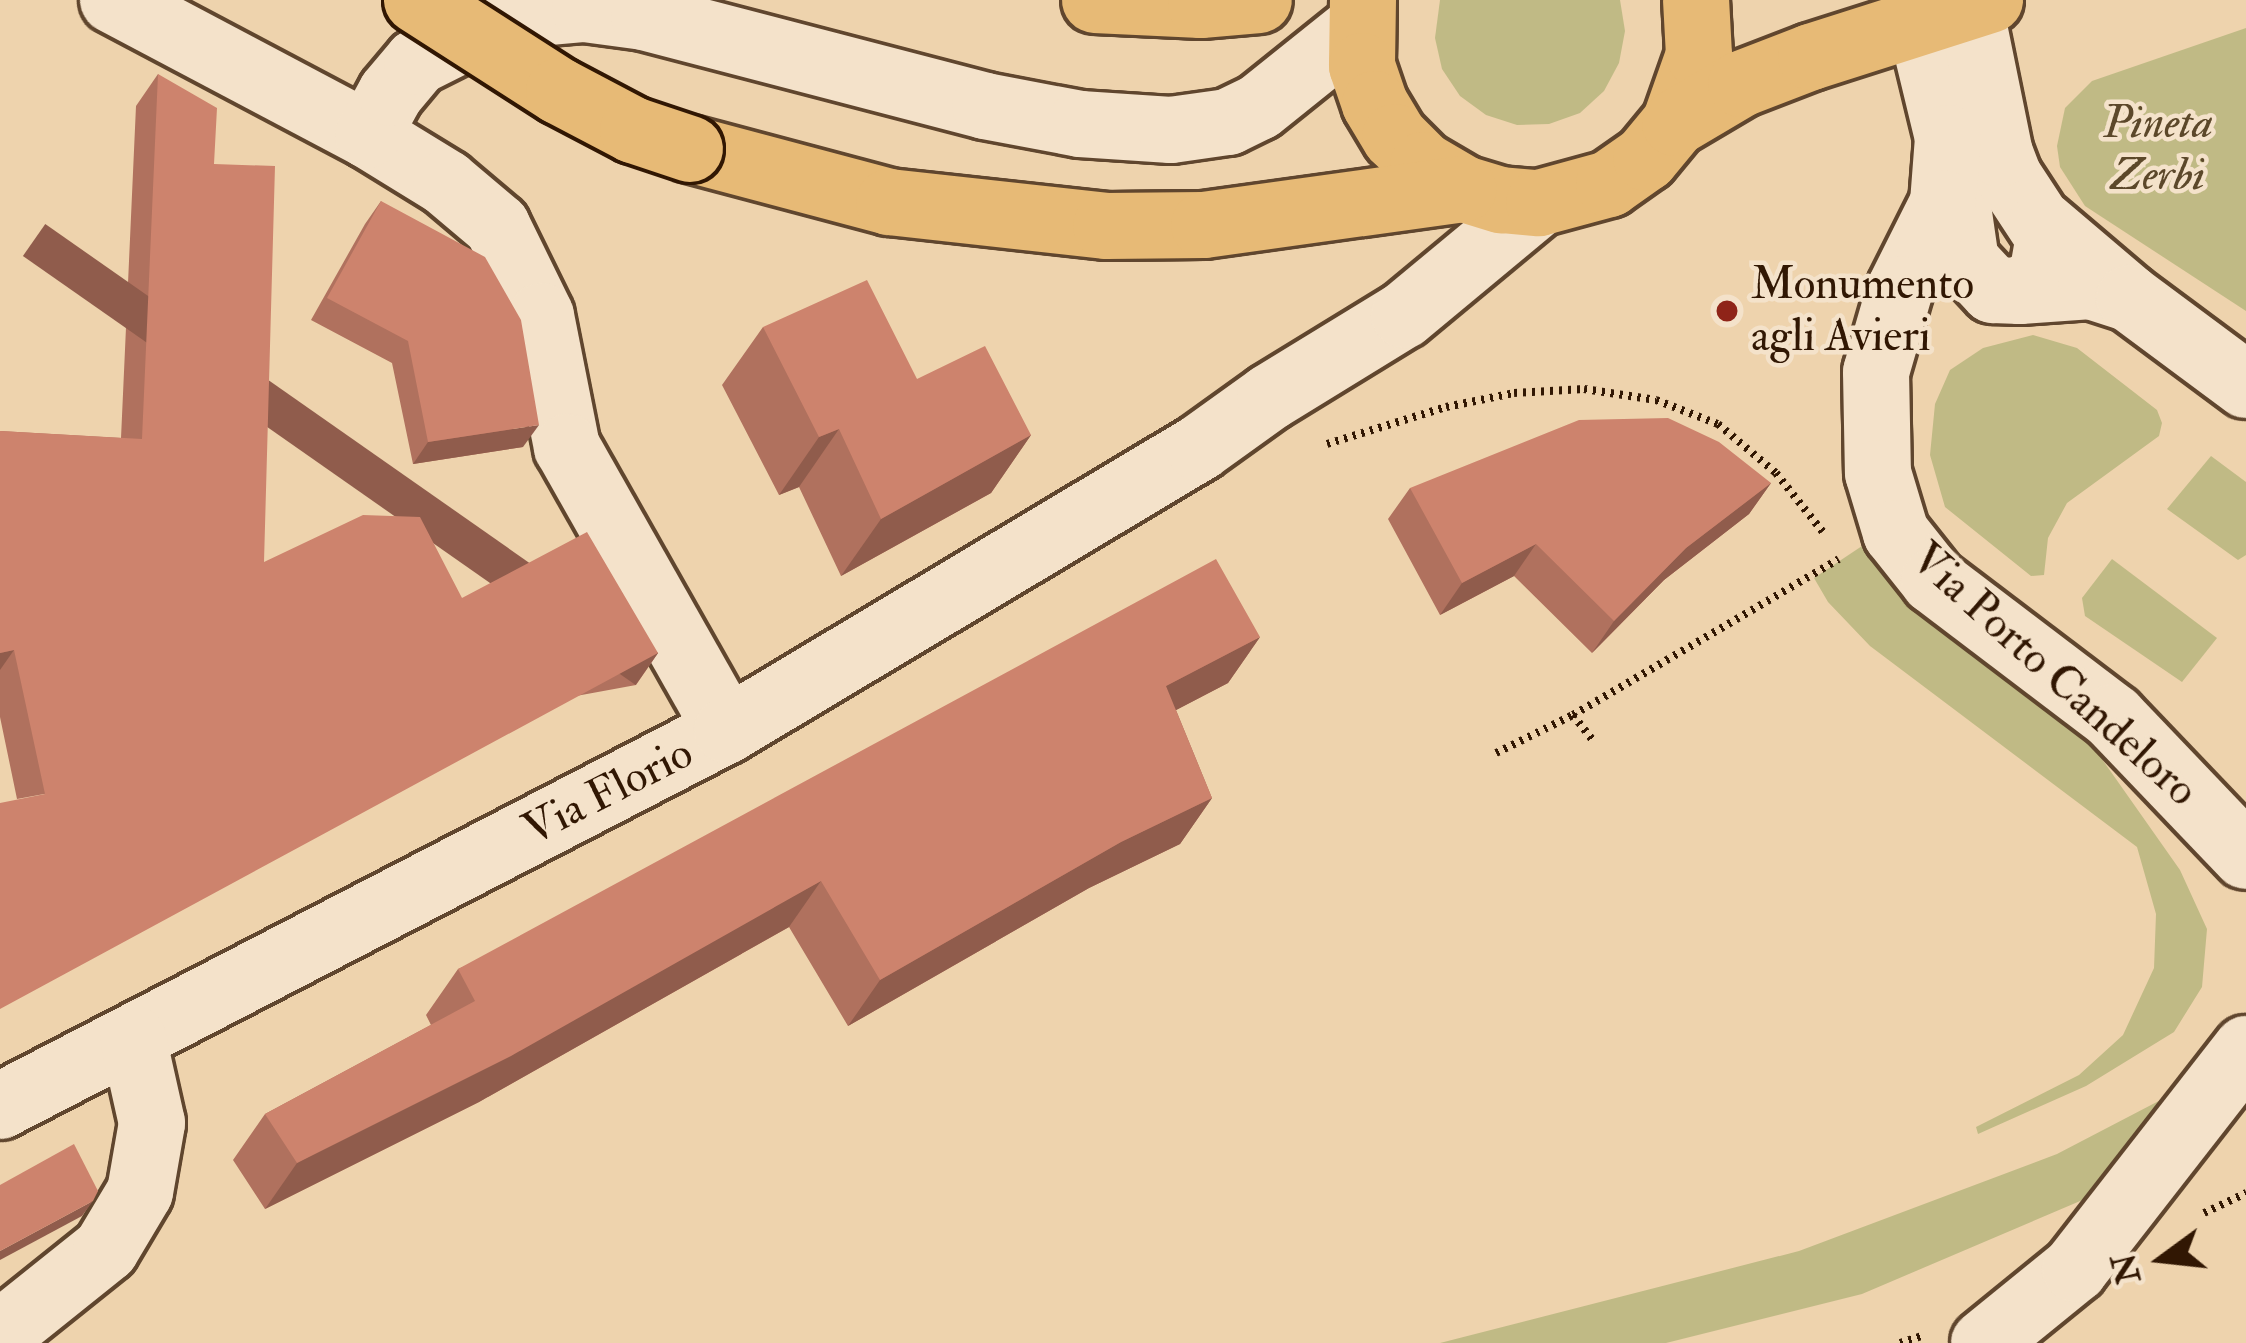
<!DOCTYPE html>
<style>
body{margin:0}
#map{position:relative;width:2246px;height:1343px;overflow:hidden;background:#eed3ad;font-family:"IM FELL Double Pica",serif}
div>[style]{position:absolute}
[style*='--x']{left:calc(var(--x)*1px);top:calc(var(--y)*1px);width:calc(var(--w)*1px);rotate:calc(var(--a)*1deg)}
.green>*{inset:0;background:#c0ba85}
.path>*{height:8px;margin-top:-4px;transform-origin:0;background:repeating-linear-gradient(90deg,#311703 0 3px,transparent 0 9px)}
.roads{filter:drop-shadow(3px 0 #60462e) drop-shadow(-3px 0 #60462e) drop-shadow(0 3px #60462e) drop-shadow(0 -3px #60462e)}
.minor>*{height:66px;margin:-33px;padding:0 33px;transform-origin:33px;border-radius:33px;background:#f4e2ca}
.major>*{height:66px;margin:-33px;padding:0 33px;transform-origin:33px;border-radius:33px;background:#e7ba76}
.bridges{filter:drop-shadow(3px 0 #311703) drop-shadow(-3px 0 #311703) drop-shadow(0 3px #311703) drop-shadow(0 -3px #311703)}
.major-bridge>*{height:66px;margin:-33px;padding:0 33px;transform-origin:33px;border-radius:33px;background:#e7ba76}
.wall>*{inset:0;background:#b0715e}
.shaded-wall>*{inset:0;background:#905c4c;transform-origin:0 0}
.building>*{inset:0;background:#cd836d}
.dots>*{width:33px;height:33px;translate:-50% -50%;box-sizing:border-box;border:6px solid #f4e2ca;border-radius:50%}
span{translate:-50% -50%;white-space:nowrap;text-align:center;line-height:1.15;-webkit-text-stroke:9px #f4e2ca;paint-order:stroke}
.park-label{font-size:45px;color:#5c482a;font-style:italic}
.poi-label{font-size:45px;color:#311703}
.left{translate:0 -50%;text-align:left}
.street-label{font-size:45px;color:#311703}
.north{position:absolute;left:2102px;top:1199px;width:120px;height:120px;-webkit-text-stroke:9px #f4e2ca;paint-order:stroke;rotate:255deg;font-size:33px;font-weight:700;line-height:48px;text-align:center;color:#311703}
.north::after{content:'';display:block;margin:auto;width:42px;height:54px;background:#311703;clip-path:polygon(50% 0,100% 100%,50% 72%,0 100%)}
</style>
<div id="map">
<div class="green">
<i style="clip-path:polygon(1440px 0,1620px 0,1625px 31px,1619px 63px,1604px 91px,1580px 113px,1549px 124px,1517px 125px,1486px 115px,1460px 96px,1442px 69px,1435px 38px)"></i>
<i style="clip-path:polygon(2246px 28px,2246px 311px,2085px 206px,2060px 167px,2057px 146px,2065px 108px,2092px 81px)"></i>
<i style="clip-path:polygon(2033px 335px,2077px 348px,2157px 410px,2162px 423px,2159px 436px,2067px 503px,2048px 538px,2044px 575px,2031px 576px,1945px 507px,1930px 455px,1935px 404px,1950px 370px,1983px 348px)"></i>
<i style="clip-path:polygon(2211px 456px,2246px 482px,2246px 555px,2238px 560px,2167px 509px)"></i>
<i style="clip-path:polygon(1871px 540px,2085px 735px,2180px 870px,2207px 929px,2202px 987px,2174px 1032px,2086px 1086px,1978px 1134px,1976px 1127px,2079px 1075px,2123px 1035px,2154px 968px,2156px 914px,2137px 847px,1870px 646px,1828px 602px,1814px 578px)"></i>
<i style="clip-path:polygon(2112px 559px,2217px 638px,2182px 682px,2085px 616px,2082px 598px)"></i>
<i style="clip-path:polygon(2176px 1092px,2099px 1193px,1862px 1294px,1666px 1343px,1440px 1343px,1799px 1251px,2057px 1154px)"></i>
</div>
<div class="path">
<i style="--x:1327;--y:444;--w:125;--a:-17.3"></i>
<i style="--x:1446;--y:407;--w:69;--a:-11.6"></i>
<i style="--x:1514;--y:393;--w:70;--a:-3.3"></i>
<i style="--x:1584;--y:389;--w:73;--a:8.7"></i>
<i style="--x:1656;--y:400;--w:66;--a:21.2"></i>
<i style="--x:1718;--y:424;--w:76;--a:40.2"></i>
<i style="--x:1776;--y:473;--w:75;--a:51.5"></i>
<i style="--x:1573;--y:715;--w:34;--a:52"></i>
<i style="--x:1496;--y:753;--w:86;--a:-26.3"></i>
<i style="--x:1573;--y:715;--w:308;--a:-30.4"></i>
<i style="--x:2204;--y:1213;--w:47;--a:-25.5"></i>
<i style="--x:1900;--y:1343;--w:22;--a:-18"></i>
</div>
<div class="roads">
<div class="minor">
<i style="--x:113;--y:0;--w:289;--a:27.9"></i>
<i style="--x:368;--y:135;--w:92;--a:31.6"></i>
<i style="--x:446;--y:183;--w:67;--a:40.1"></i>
<i style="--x:497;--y:226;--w:100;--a:63.9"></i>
<i style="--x:541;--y:316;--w:134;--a:78.8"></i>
<i style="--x:567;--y:447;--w:325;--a:60.5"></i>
<i style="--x:1920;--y:22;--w:119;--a:76.4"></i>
<i style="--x:1948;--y:138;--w:124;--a:81.7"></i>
<i style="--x:1966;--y:261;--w:40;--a:47"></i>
<i style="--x:1993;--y:290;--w:27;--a:2"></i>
<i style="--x:2020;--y:291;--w:27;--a:-34"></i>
<i style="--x:2042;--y:276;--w:39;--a:-80"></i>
<i style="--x:2049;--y:238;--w:73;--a:-123.3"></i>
<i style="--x:2009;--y:177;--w:25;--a:-111"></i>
<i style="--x:2000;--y:154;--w:150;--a:-101.5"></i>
<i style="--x:368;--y:135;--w:48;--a:-61.3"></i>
<i style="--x:391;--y:93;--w:40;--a:-50"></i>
<i style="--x:417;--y:62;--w:78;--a:-26.6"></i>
<i style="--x:487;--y:27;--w:52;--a:-15.6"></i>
<i style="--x:537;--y:13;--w:48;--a:-4.8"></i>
<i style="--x:585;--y:9;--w:60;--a:7.7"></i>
<i style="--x:644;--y:17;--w:352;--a:14.6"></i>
<i style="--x:985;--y:106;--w:97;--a:10.7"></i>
<i style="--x:1080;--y:124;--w:91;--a:3.8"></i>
<i style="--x:1171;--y:130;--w:58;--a:-8"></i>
<i style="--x:1228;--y:122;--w:34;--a:-26"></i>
<i style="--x:1259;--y:107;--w:129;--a:-38.7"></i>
<i style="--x:1948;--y:138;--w:65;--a:94.4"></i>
<i style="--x:1943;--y:203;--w:96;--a:116.6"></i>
<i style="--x:1900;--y:289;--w:86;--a:106.1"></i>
<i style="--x:1876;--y:372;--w:101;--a:88.9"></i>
<i style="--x:1878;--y:473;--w:63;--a:73.3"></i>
<i style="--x:1896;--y:533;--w:61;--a:51.6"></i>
<i style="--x:1934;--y:581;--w:225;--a:37.2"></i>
<i style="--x:2113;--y:717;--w:192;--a:46.3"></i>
<i style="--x:2020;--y:291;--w:71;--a:-4"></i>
<i style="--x:2091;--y:286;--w:40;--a:18"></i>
<i style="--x:2129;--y:298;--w:114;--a:-139.6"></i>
<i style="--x:2129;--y:298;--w:146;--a:36.6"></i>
<i style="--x:0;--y:1106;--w:818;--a:-27.35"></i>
<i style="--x:727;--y:730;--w:550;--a:-30.86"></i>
<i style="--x:1199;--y:448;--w:87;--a:-35.7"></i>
<i style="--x:1270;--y:397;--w:157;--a:-31.5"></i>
<i style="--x:1404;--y:315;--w:175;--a:-39.7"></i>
<i style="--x:0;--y:1334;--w:136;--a:-38.7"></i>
<i style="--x:106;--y:1249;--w:66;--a:-59.2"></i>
<i style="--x:140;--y:1192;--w:70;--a:-80.1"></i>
<i style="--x:152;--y:1123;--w:87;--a:-102.6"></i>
<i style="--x:1984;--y:1343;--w:117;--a:-39.1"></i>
<i style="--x:2075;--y:1269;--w:279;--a:-52.1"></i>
</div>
<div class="major">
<i style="--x:1095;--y:0;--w:106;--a:2.7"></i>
<i style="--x:1201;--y:5;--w:58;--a:-4.9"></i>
<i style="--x:1363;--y:0;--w:66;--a:90.9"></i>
<i style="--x:1362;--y:66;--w:40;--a:71.1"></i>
<i style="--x:1375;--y:104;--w:39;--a:59"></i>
<i style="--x:1395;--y:137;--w:40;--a:45"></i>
<i style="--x:1423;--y:165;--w:48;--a:30.3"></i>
<i style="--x:1464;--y:189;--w:39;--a:17"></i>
<i style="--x:1501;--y:200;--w:38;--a:5"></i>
<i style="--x:1539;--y:203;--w:73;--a:-15.2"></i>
<i style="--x:1609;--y:184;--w:45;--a:-35.1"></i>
<i style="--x:1646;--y:158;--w:45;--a:-50.4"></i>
<i style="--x:1675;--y:123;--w:72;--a:-70.6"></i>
<i style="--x:1699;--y:55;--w:55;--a:-93.1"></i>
<i style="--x:1675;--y:123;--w:77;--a:-30.6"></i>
<i style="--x:1741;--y:84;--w:75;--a:-21.1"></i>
<i style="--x:1811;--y:57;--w:188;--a:-17.7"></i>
<i style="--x:690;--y:149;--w:206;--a:14.9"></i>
<i style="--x:889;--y:202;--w:218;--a:6.3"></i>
<i style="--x:1106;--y:226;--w:98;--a:-0.6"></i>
<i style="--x:1204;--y:225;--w:262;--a:-7.9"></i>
</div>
</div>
<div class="bridges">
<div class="major-bridge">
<i style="--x:417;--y:0;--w:169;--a:32.7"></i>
<i style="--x:559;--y:91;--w:84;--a:27.8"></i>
<i style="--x:633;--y:130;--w:60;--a:18.4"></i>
</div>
</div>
<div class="wall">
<i style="clip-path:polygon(158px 74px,214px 164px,264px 562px,462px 598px,658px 653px,636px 685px,17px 799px,0 717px,0 431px,121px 438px,136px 106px)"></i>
<i style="clip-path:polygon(381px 201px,523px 447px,413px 464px,392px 363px,311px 320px,365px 224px)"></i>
<i style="clip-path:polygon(763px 327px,917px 379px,1031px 435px,991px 493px,841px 576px,799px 487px,779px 495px,722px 385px)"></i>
<i style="clip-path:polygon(1771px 483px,1749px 514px,1664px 580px,1592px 653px,1514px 576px,1440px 615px,1388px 519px,1410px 488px)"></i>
<i style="clip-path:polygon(1260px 637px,1228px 683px,1176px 710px,1212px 798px,1180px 844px,1089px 888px,848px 1026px,789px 927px,479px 1102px,265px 1209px,233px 1160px,265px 1114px,431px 1025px,426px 1015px,458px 969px)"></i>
</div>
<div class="shaded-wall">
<i style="clip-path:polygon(539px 425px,523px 447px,413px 464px,428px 442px)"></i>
<i style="clip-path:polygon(839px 429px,799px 487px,779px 495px,819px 437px)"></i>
<i style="clip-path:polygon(1031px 435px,991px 493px,841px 576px,881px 519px)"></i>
<i style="clip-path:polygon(1771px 483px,1749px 514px,1664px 580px,1592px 653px,1614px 621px,1686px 548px)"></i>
<i style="clip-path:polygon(1536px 544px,1514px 576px,1440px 615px,1462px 583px)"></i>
<i style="clip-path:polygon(1260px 637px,1228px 683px,1134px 732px,1166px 686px)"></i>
<i style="clip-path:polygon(14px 650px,0 670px,0 653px)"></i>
<i style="left:658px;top:653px;width:39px;height:748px;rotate:125deg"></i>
<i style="clip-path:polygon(1212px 798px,1180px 844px,1089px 888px,848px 1026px,880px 980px,1121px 842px)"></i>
<i style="clip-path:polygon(821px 881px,789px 927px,479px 1102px,265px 1209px,297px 1163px)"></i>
<i style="clip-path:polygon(93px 1201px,82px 1216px,0 1260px,0 1251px)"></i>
</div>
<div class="building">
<i style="clip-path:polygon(158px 74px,217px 108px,214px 164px,275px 166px,264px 562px,363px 515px,420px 517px,462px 598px,587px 532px,658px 653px,0 1009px,0 803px,45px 794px,14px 650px,0 653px,0 431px,142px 439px)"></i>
<i style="clip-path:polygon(381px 201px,485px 257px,521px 320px,539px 425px,428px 442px,408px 341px,327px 298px)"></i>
<i style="clip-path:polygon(867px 280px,917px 379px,985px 346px,1031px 435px,881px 519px,839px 429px,819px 437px,763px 327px)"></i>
<i style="clip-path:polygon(1668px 418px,1719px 442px,1771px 483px,1686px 548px,1614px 621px,1536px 544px,1462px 583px,1410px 488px,1579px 420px)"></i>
<i style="clip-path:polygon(1216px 559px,1260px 637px,1166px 686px,1212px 798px,1121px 842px,880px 980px,821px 881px,511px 1056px,297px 1163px,265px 1114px,475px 1001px,458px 969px)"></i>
<i style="clip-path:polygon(74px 1144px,98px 1191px,93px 1201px,0 1251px,0 1185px)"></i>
</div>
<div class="dots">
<i style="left:1727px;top:311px;background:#8f2418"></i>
</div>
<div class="park-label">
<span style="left:2158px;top:150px">Pineta<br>Zerbi</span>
</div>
<div class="poi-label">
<span class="left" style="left:1751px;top:311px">Monumento<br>agli Avieri</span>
</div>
<div class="street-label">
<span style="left:2054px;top:675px;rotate:42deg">Via Porto Candeloro</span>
<span style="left:608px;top:792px;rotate:-27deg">Via Florio</span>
</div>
<div class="north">N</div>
</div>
